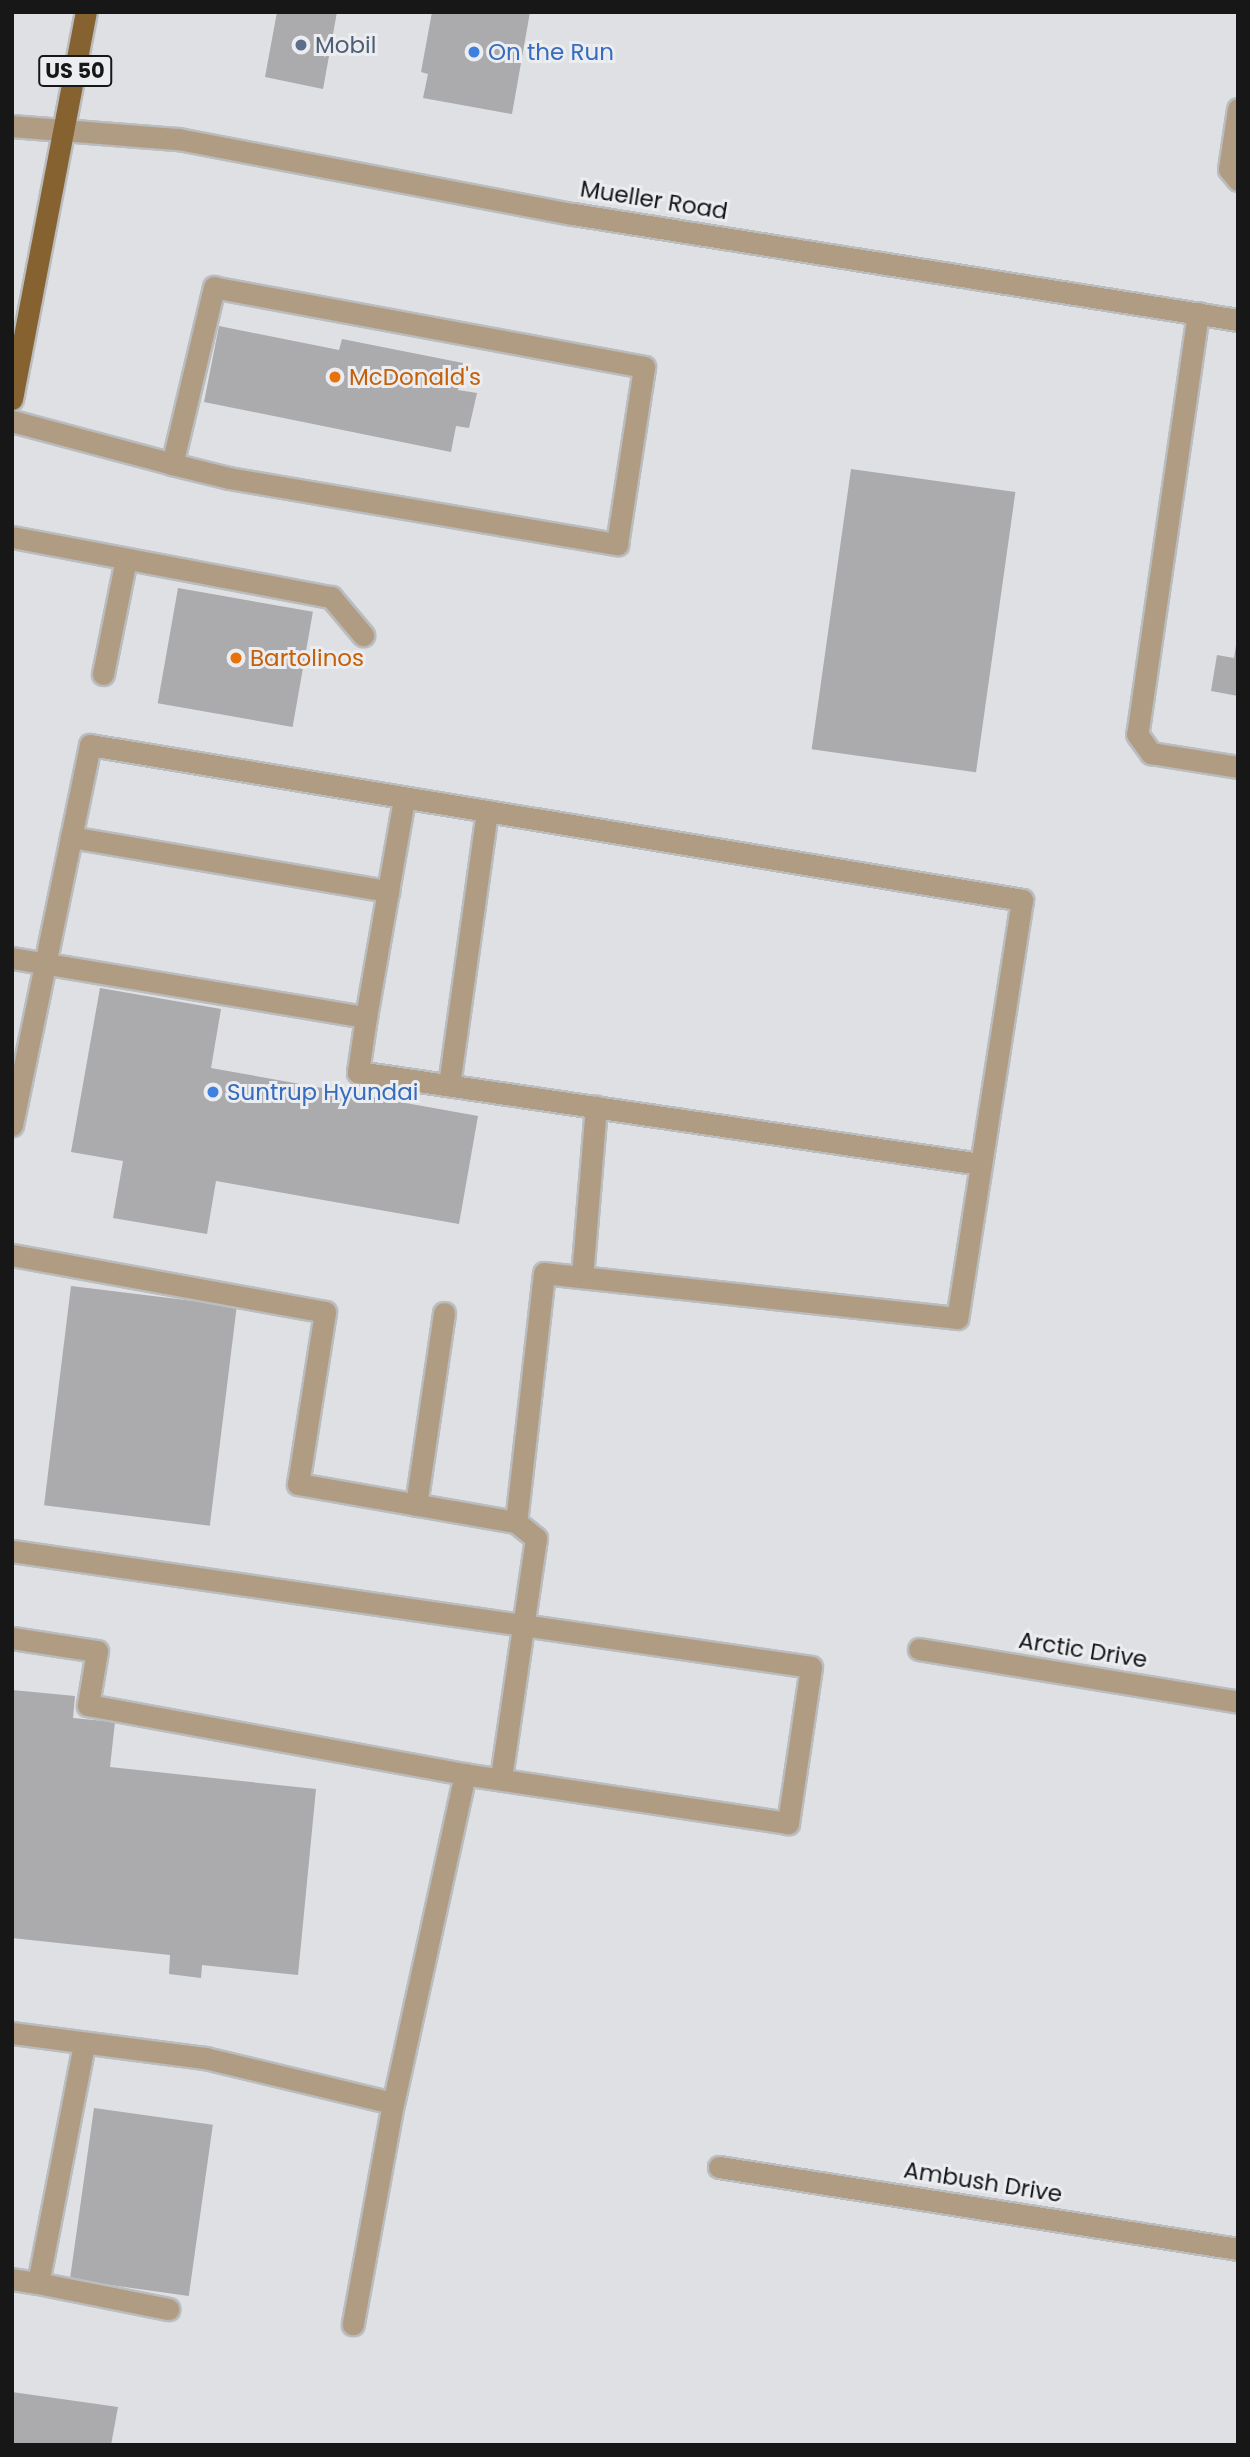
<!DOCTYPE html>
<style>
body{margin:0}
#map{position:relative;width:1250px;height:2457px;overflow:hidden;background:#dee0e3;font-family:Poppins,sans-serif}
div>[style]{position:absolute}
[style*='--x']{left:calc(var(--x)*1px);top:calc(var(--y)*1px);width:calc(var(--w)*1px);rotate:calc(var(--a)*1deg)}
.building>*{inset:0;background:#abaaad;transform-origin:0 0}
.roads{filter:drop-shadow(2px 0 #babcbe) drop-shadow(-2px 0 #babcbe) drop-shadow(0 2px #babcbe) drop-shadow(0 -2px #babcbe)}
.minor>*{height:21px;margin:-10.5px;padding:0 10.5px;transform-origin:10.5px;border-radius:10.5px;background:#b09c83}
.major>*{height:21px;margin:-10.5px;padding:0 10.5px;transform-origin:10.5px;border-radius:10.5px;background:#866231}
.dots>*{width:19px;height:19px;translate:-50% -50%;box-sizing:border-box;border:4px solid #ebedf0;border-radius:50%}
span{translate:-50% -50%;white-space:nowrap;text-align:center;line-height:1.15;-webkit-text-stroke:6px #ebedf0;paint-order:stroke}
.shield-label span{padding:2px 5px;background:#ebedf0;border:2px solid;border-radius:5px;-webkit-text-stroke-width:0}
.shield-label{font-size:21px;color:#171718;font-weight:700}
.service-label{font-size:23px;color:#4e5e75}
.left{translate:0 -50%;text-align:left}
.shop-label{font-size:23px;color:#366cbe}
.street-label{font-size:23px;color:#171718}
.food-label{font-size:23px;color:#c56008}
.frame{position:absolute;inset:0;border:14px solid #171718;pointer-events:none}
</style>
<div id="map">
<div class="building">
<i style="clip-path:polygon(277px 12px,337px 12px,323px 89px,265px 77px)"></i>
<i style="clip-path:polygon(432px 12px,530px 12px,512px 114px,423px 98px,428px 74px,421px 72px)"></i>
<i style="clip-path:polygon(219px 326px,339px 350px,342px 339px,463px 363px,458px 390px,477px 393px,469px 428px,456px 426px,451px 452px,204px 402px)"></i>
<i style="left:851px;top:469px;width:166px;height:283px;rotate:8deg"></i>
<i style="left:178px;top:588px;width:137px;height:117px;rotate:10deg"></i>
<i style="clip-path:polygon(1236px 645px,1238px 696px,1211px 691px,1217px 655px,1234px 658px)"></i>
<i style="clip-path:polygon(100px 988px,221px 1009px,211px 1068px,478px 1116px,459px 1224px,216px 1181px,207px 1234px,113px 1218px,123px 1161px,71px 1152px)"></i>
<i style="left:71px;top:1286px;width:167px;height:221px;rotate:7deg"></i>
<i style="clip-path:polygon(12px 1690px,75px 1696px,73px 1718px,115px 1722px,110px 1767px,316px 1789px,298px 1975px,202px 1965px,201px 1978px,169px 1974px,170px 1955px,12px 1938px)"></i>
<i style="left:94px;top:2108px;width:120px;height:173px;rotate:8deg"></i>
<i style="clip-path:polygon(12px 2392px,118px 2407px,111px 2445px,12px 2445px)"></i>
</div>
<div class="roads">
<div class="minor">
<i style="--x:1238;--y:109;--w:61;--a:98.5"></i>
<i style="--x:1229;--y:169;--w:14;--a:51"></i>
<i style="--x:12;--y:126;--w:167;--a:4.5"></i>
<i style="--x:178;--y:139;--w:402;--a:10.8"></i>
<i style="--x:573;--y:214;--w:673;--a:9.06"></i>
<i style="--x:1198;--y:313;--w:425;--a:98.2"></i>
<i style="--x:1137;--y:734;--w:24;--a:54"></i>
<i style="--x:1151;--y:753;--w:88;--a:9.1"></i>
<i style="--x:12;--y:421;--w:166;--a:15"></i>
<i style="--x:172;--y:464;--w:59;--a:13.8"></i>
<i style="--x:229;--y:478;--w:394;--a:9.7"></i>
<i style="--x:617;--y:544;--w:179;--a:-81.3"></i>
<i style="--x:644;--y:367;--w:437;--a:-169.5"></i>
<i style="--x:214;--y:287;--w:182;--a:103.3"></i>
<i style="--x:12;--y:537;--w:325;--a:10.7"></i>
<i style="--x:331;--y:597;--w:50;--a:49.9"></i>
<i style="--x:103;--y:674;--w:117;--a:-78.7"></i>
<i style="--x:71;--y:837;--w:322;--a:9.7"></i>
<i style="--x:12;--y:958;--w:359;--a:9.5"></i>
<i style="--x:366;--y:1017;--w:220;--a:-80.1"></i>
<i style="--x:366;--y:1017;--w:56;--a:98.3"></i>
<i style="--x:358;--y:1072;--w:629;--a:8.41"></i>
<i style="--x:449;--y:1085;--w:276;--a:-82.1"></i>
<i style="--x:12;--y:1125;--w:388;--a:-78.4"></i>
<i style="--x:90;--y:745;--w:945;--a:9.44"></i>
<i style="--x:1022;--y:900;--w:423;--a:98.8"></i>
<i style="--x:957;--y:1318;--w:415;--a:-173.8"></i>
<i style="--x:544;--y:1273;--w:251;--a:96.4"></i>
<i style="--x:516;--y:1522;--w:26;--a:39"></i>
<i style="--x:536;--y:1538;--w:244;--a:98.3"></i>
<i style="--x:12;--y:1255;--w:318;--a:10.3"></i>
<i style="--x:325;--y:1312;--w:174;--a:98.9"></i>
<i style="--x:298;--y:1484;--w:221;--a:9.9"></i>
<i style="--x:582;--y:1277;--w:171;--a:-85.3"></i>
<i style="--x:416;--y:1505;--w:194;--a:-81.7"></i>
<i style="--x:12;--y:1551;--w:807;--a:8.26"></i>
<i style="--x:811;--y:1667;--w:158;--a:98.4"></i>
<i style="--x:788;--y:1823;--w:327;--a:-171.4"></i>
<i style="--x:12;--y:1638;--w:86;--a:8.7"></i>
<i style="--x:97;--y:1651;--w:55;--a:99.5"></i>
<i style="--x:88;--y:1705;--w:383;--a:10.4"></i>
<i style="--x:465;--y:1774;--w:337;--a:102.3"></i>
<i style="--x:393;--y:2103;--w:225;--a:100.3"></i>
<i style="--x:919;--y:1649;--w:323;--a:9.4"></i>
<i style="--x:12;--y:2033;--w:195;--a:7.4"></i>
<i style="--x:205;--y:2058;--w:193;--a:13.5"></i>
<i style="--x:719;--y:2167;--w:525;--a:8.98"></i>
<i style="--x:12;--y:2279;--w:26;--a:9"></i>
<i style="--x:38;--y:2283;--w:242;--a:-79.1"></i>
<i style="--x:38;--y:2283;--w:133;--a:11.3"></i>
</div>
<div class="major">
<i style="--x:12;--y:399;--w:394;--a:-79.2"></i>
</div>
</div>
<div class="dots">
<i style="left:301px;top:45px;background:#5c6f8a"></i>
<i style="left:474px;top:52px;background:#3f7fe0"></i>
<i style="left:335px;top:377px;background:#e8710a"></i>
<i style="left:236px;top:658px;background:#e8710a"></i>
<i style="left:213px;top:1092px;background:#3f7fe0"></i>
</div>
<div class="shield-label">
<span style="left:75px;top:71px">US 50</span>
</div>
<div class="service-label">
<span class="left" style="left:315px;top:45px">Mobil</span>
</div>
<div class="shop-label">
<span class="left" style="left:488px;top:52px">On the Run</span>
<span class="left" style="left:227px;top:1092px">Suntrup Hyundai</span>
</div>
<div class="street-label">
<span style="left:654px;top:200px;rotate:9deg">Mueller Road</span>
<span style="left:1083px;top:1650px;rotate:9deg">Arctic Drive</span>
<span style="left:983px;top:2182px;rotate:9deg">Ambush Drive</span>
</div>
<div class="food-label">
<span class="left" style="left:349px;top:377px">McDonald's</span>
<span class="left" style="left:250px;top:658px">Bartolinos</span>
</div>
<div class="frame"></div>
</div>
